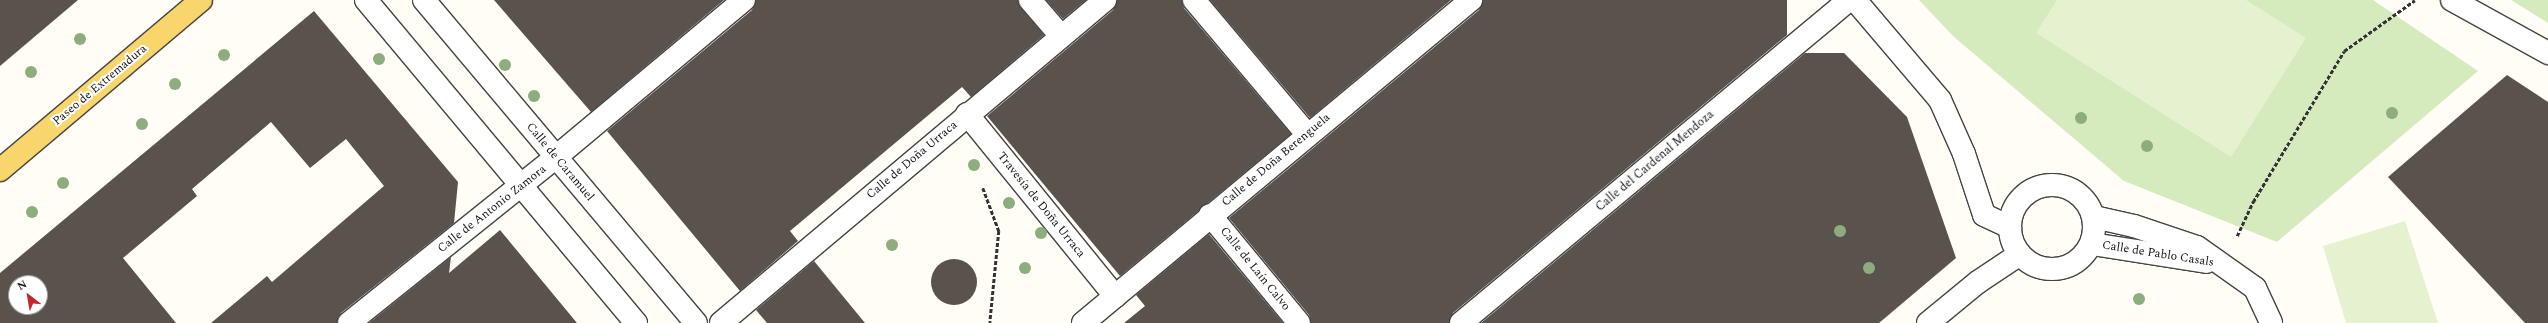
<!DOCTYPE html>
<meta charset="utf-8">
<style>
body{margin:0}
#map{position:relative;width:2548px;height:323px;overflow:hidden;background:#fffdf5;font-family:Spectral,serif}
div>[style]{position:absolute}
[style*='--x']{left:calc(var(--x)*1px);top:calc(var(--y)*1px);width:calc(var(--w)*1px);rotate:calc(var(--a)*1deg)}
.green>*{inset:0;background:#d5ebbd}
.pitch>*{inset:0;background:#e6f2cf}
.building>*{inset:0;background:#5a524d}
.round{border-radius:50%}
.path>*{height:2.5px;margin-top:-1.25px;transform-origin:0;background:repeating-linear-gradient(90deg,#333 0 4px,transparent 0 6px)}
.roads{filter:drop-shadow(1px 0 #444) drop-shadow(-1px 0 #444) drop-shadow(0 1px #444) drop-shadow(0 -1px #444)}
.pedestrian>*{height:22px;margin:-11px;padding:0 11px;transform-origin:11px;border-radius:11px;background:#fff}
.minor>*{height:22px;margin:-11px;padding:0 11px;transform-origin:11px;border-radius:11px;background:#fff}
.minor>.ring{margin:-11px;padding:0;box-sizing:content-box;background:none;border:22px solid #fff;border-radius:50%}
.tertiary>*{height:22px;margin:-11px;padding:0 11px;transform-origin:11px;border-radius:11px;background:#fff}
.primary>*{height:22px;margin:-11px;padding:0 11px;transform-origin:11px;border-radius:11px;background:#f9d66b}
.trees>*{width:12px;height:12px;margin:-6px;border-radius:50%;background:#8dad7f}
span{translate:-50% -50%;white-space:nowrap;text-align:center;line-height:1.15;-webkit-text-stroke:4px #fff;paint-order:stroke}
.street-label{font-size:12px;color:#111}
.north{position:absolute;left:8px;top:275px;width:40px;height:40px;box-sizing:border-box;background:#fff;border:1px solid #a0a0a0;border-radius:50%;rotate:329deg;font-size:11px;font-weight:700;line-height:16px;text-align:center;color:#111}
.north::after{content:'';display:block;margin:auto;width:14px;height:18px;background:#c4262e;clip-path:polygon(50% 0,100% 100%,50% 72%,0 100%)}
</style>
<div id="map">
<div class="green">
<i style="clip-path:polygon(1919px 0,2373px 0,2478px 71px,2277px 242px,2124px 181px,1954px 37px)"></i>
<i style="clip-path:polygon(2511px 0,2548px 0,2548px 23px)"></i>
</div>
<div class="pitch">
<i style="clip-path:polygon(2057px 0,2246px 0,2306px 38px,2231px 157px,2036px 33px)"></i>
<i style="clip-path:polygon(2405px 221px,2438px 323px,2346px 323px,2323px 246px)"></i>
</div>
<div class="building">
<i style="clip-path:polygon(0 0,78px 0,0 66px)"></i>
<i style="clip-path:polygon(494px 0,724px 0,591px 112px)"></i>
<i style="clip-path:polygon(756px 0,1018px 0,1021px 8px,1044px 35px,971px 97px,962px 87px,790px 231px,798px 241px,740px 291px,607px 131px,752px 10px)"></i>
<i style="clip-path:polygon(1046px 0,1086px 0,1063px 19px)"></i>
<i style="clip-path:polygon(1117px 0,1182px 0,1184px 8px,1291px 134px,1120px 276px,987px 116px,1113px 10px)"></i>
<i style="clip-path:polygon(1210px 0,1451px 0,1310px 118px)"></i>
<i style="clip-path:polygon(1483px 0,1787px 0,1787px 35px,1453px 313px,1449px 323px,1311px 323px,1309px 315px,1229px 218px,1479px 10px)"></i>
<i style="clip-path:polygon(evenodd,314px 11px,458px 182px,454px 223px,341px 313px,337px 323px,211px 323px,267px 276px,272px 282px,384px 186px,346px 139px,310px 168px,271px 122px,192px 189px,197px 196px,123px 258px,176px 323px,0 323px,0 273px,314px 11px,16px 283px,40px 283px,40px 307px,16px 307px,16px 283px)"></i>
<i style="clip-path:polygon(1805px 53px,1844px 53px,1907px 117px,1956px 258px,1879px 323px,1481px 323px)"></i>
<i style="clip-path:polygon(2507px 75px,2548px 102px,2548px 323px,2525px 323px,2388px 177px)"></i>
<i style="clip-path:polygon(500px 230px,577px 323px,369px 323px,451px 257px,449px 273px)"></i>
<i style="clip-path:polygon(1209px 234px,1283px 323px,1124px 323px,1145px 306px,1136px 295px)"></i>
<i class="round" style="left:931px;top:259px;width:46px;height:46px"></i>
<i style="clip-path:polygon(814px 261px,865px 323px,767px 323px,756px 310px)"></i>
</div>
<div class="path">
<i style="--x:983;--y:188;--w:46;--a:69.6"></i>
<i style="--x:999;--y:231;--w:92;--a:95.6"></i>
<i style="--x:2237;--y:236;--w:38;--a:-65"></i>
<i style="--x:2253;--y:202;--w:176;--a:-58.9"></i>
<i style="--x:2344;--y:51;--w:87;--a:-35.7"></i>
</div>
<div class="roads">
<div class="pedestrian">
<i style="--x:1030;--y:0;--w:48;--a:49.3"></i>
<i style="--x:1194;--y:0;--w:175;--a:49.9"></i>
<i style="--x:967;--y:114;--w:235;--a:50.9"></i>
<i style="--x:721;--y:323;--w:502;--a:-40.07"></i>
</div>
<div class="minor">
<i style="--x:1855;--y:0;--w:131;--a:49.6"></i>
<i style="--x:1940;--y:100;--w:59;--a:66"></i>
<i style="--x:1964;--y:154;--w:64;--a:71.8"></i>
<i style="--x:1984;--y:215;--w:29;--a:25"></i>
<i class="ring" style="left:2010px;top:185px;width:62px;height:62px"></i>
<i style="--x:1210;--y:215;--w:140;--a:50.5"></i>
<i style="--x:2094;--y:217;--w:41;--a:12.7"></i>
<i style="--x:2134;--y:226;--w:66;--a:18.4"></i>
<i style="--x:2197;--y:247;--w:71;--a:35.3"></i>
<i style="--x:2255;--y:288;--w:38;--a:65"></i>
<i style="--x:2092;--y:244;--w:116;--a:8.9"></i>
<i style="--x:349;--y:323;--w:265;--a:-38.7"></i>
<i style="--x:556;--y:157;--w:245;--a:-39.9"></i>
<i style="--x:1083;--y:323;--w:505;--a:-39.78"></i>
<i style="--x:1461;--y:323;--w:505;--a:-39.78"></i>
<i style="--x:1928;--y:323;--w:65;--a:-39.4"></i>
<i style="--x:1978;--y:282;--w:50;--a:-33.7"></i>
</div>
<div class="tertiary">
<i style="--x:366;--y:0;--w:421;--a:50.1"></i>
<i style="--x:424;--y:0;--w:422;--a:49.9"></i>
<i style="--x:2452;--y:0;--w:110;--a:28.9"></i>
</div>
<div class="primary">
<i style="--x:0;--y:170;--w:263;--a:-40.2"></i>
</div>
</div>
<div class="trees">
<i style="left:80px;top:39px"></i>
<i style="left:224px;top:55px"></i>
<i style="left:379px;top:59px"></i>
<i style="left:505px;top:65px"></i>
<i style="left:31px;top:72px"></i>
<i style="left:175px;top:84px"></i>
<i style="left:534px;top:96px"></i>
<i style="left:2392px;top:113px"></i>
<i style="left:2081px;top:118px"></i>
<i style="left:142px;top:124px"></i>
<i style="left:2147px;top:146px"></i>
<i style="left:974px;top:165px"></i>
<i style="left:63px;top:183px"></i>
<i style="left:1009px;top:203px"></i>
<i style="left:32px;top:212px"></i>
<i style="left:1840px;top:231px"></i>
<i style="left:1041px;top:233px"></i>
<i style="left:892px;top:245px"></i>
<i style="left:1025px;top:268px"></i>
<i style="left:1869px;top:268px"></i>
<i style="left:2139px;top:299px"></i>
</div>
<div class="street-label">
<span style="left:100px;top:85px;rotate:-40deg">Paseo de Extremadura</span>
<span style="left:912px;top:160px;rotate:-40deg">Calle de Doña Urraca</span>
<span style="left:1276px;top:160px;rotate:-40deg">Calle de Doña Berenguela</span>
<span style="left:1655px;top:161px;rotate:-40deg">Calle del Cardenal Mendoza</span>
<span style="left:560px;top:162px;rotate:50deg">Calle de Caramuel</span>
<span style="left:1041px;top:205px;rotate:51deg">Travesía de Doña Urraca</span>
<span style="left:492px;top:209px;rotate:-38deg">Calle de Antonio Zamora</span>
<span style="left:2158px;top:254px;rotate:9deg">Calle de Pablo Casals</span>
<span style="left:1255px;top:269px;rotate:51deg">Calle de Laín Calvo</span>
</div>
<div class="north">N</div>
</div>
